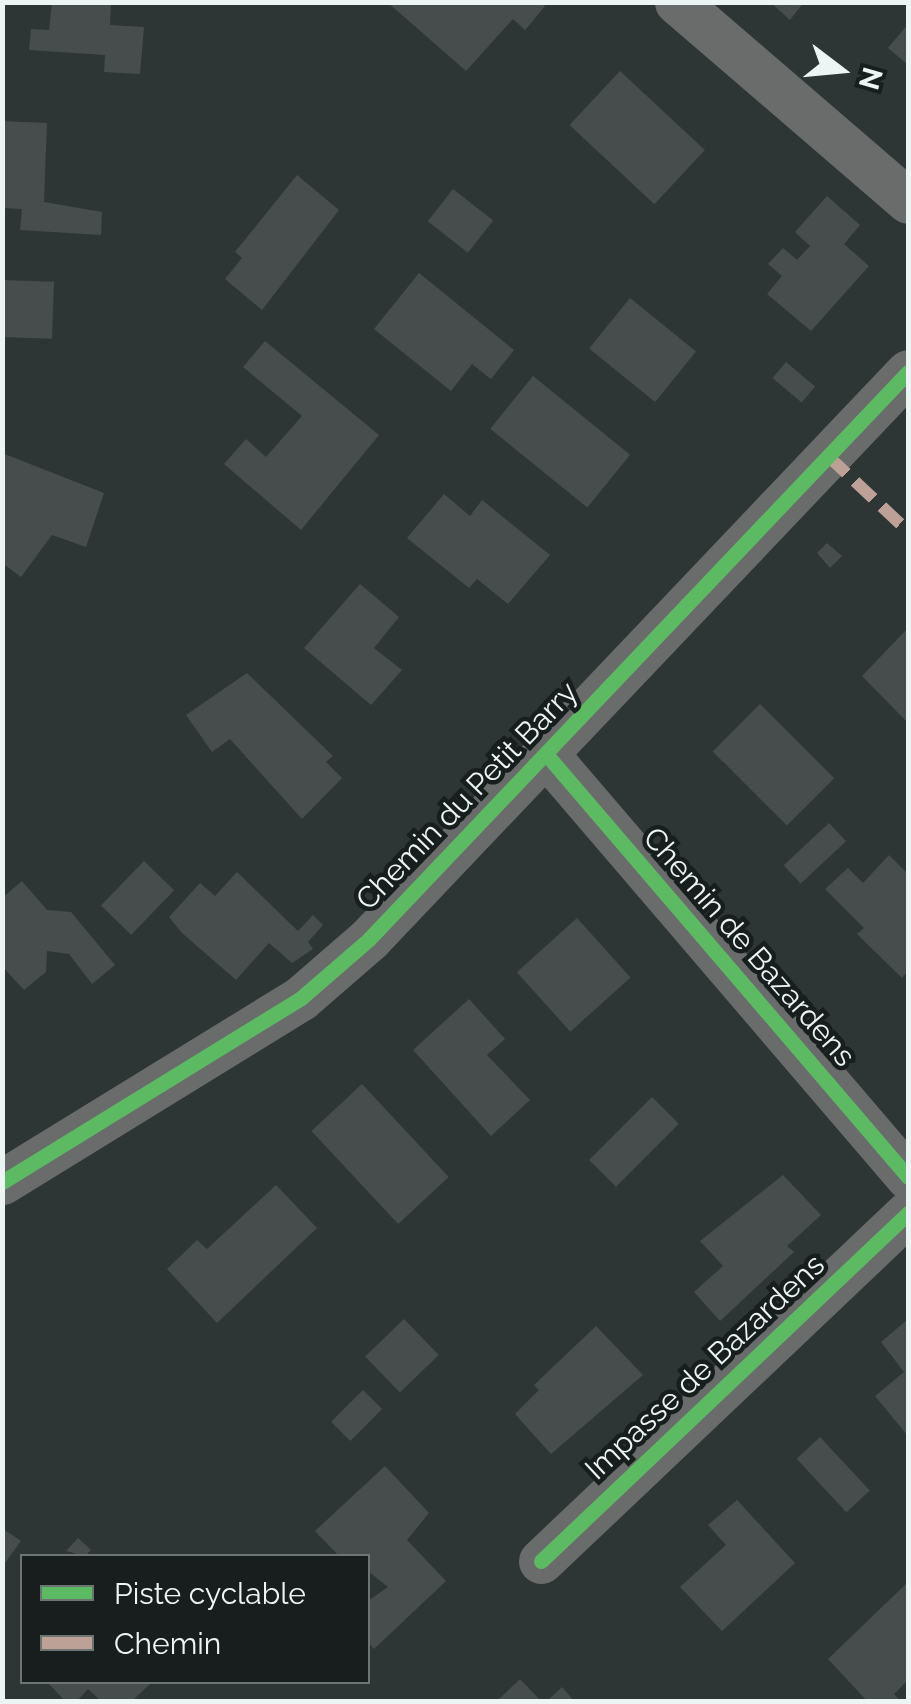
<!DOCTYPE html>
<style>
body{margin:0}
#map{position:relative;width:911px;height:1704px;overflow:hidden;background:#2e3535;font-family:Raleway,sans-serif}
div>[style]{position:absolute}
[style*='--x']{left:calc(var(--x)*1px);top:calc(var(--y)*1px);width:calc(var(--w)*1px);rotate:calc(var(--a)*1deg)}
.building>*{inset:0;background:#474d4d;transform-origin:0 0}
.minor>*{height:45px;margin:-22.5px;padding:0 22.5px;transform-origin:22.5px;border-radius:22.5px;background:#6a6b6b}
.quiet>*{height:12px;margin-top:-6px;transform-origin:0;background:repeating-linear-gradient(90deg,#bda197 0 25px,transparent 0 37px)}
.cycleway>*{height:15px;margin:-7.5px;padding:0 7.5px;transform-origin:7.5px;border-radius:7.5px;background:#5cba63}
span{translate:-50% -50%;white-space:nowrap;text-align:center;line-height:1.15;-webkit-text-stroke:9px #181e1e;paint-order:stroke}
.street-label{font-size:30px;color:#ecf4f4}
.frame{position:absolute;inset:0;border:5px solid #ecf4f4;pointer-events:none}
.legend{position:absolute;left:20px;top:1554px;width:350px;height:130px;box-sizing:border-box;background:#181e1e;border:2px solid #6d7474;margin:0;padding:12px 18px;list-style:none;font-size:30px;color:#ecf4f4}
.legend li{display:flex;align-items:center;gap:20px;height:50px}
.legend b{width:50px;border:2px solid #6d7474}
.north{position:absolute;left:791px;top:20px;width:100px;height:100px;-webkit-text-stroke:8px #181e1e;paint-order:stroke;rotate:106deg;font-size:28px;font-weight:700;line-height:40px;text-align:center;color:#ecf4f4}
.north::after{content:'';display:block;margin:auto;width:35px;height:45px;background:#ecf4f4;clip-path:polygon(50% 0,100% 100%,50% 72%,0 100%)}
</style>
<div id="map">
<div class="building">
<i style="clip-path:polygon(52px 2px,111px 2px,110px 25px,144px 27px,140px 74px,104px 72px,105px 55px,29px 50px,31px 29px,49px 30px)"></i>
<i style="clip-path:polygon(387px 2px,541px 2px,545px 6px,525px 30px,513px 19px,466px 71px)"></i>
<i style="clip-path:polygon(770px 2px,804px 2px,790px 20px)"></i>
<i style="clip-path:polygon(908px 24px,908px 65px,888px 48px)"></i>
<i style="left:620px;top:71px;width:116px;height:74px;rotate:43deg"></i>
<i style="clip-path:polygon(2px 121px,47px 123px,44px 202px,102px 212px,101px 235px,20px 230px,22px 209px,2px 208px)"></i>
<i style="clip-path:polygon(297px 175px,339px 210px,262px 310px,225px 279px,242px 258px,235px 252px)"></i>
<i style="left:453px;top:189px;width:51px;height:41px;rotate:38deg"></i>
<i style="clip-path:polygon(827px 196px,860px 225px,844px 244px,869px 266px,811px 331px,767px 294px,782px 276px,768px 264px,783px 248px,797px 260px,810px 246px,795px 232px)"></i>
<i style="clip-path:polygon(419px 273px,514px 350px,491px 379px,472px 364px,451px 391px,374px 329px)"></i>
<i style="left:2px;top:280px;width:52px;height:57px;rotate:2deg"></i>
<i style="left:630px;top:298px;width:85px;height:65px;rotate:39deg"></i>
<i style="clip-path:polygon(265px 341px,379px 435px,301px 530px,224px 464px,246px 439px,266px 457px,302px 416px,243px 367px)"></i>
<i style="left:786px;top:362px;width:38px;height:21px;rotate:40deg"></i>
<i style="left:533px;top:376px;width:125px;height:68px;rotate:39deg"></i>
<i style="clip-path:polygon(2px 453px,104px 493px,86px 547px,52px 535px,21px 577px,2px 563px)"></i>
<i style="clip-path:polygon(444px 494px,470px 516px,482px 500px,550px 555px,508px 604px,477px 579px,469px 588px,407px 538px)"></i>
<i style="clip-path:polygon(827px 543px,842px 556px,830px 568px,817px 553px)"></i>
<i style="clip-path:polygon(360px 584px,399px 617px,374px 648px,402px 670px,371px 705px,304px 648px)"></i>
<i style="clip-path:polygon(908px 628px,908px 723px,862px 676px)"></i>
<i style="clip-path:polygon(247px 673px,333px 756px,326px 762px,342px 778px,302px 819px,230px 739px,212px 752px,186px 715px)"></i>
<i style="left:760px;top:704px;width:105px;height:67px;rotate:45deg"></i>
<i style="left:829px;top:823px;width:25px;height:62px;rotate:47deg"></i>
<i style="clip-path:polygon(889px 855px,908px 874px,908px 971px,902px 978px,857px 934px,864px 928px,825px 889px,848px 868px,863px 883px)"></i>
<i style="left:144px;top:861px;width:42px;height:62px;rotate:44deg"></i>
<i style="clip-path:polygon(237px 872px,298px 931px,313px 915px,323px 925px,308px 942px,313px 949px,292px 963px,269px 943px,236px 980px,182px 933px,169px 917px,200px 883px,215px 896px)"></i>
<i style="clip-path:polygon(22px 881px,47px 910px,71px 912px,115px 965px,92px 984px,69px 954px,47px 951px,46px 972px,24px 990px,2px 966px,2px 898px)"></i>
<i style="left:577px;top:918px;width:80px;height:81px;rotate:48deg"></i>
<i style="clip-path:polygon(469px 999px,505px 1039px,487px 1055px,530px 1100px,491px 1136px,413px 1050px)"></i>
<i style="left:362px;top:1084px;width:127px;height:69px;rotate:47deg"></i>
<i style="left:652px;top:1097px;width:38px;height:89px;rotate:45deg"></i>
<i style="clip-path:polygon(783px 1175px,821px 1215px,787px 1246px,794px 1252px,720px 1321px,694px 1292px,723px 1266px,700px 1241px)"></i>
<i style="clip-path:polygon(276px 1185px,317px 1228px,217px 1323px,167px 1269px,197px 1240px,207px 1249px)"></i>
<i style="left:404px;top:1319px;width:50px;height:54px;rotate:46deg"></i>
<i style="clip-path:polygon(908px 1319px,908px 1436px,875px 1396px,904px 1372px,881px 1342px)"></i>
<i style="clip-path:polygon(596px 1326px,643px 1375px,551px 1454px,515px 1414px,539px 1390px,534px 1385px)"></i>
<i style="left:363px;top:1390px;width:27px;height:45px;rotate:45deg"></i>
<i style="left:820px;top:1437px;width:73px;height:32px;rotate:47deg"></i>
<i style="clip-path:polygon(385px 1466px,429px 1513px,407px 1540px,446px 1581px,374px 1649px,368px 1642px,368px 1601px,388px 1587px,368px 1571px,368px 1556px,339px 1556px,315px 1531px)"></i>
<i style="clip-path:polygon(737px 1500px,795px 1563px,722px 1631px,680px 1587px,726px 1545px,708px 1525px)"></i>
<i style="clip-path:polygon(2px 1528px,21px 1541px,2px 1567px)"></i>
<i style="clip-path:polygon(78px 1538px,91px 1550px,85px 1556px,66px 1551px)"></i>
<i style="clip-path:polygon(908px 1582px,908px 1680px,894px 1694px,901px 1702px,868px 1702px,828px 1659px)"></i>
<i style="clip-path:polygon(520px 1679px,542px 1702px,496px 1702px)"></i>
<i style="clip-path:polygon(47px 1682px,152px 1682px,131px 1702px,102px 1702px,88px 1689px,76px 1702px,66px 1702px)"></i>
<i style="clip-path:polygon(562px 1687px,575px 1702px,546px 1702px)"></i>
</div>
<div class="minor">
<i style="--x:677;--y:2;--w:305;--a:40.7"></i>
<i style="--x:546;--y:754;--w:557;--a:49.44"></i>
<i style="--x:2;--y:1182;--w:351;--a:-31.6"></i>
<i style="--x:301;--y:998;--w:90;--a:-40.9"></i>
<i style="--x:369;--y:939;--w:782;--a:-46.45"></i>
<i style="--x:541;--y:1561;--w:506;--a:-43.48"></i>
</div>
<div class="quiet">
<i style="--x:828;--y:456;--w:110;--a:43.2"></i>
</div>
<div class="cycleway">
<i style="--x:546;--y:754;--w:557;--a:49.44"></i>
<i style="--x:2;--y:1182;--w:351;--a:-31.6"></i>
<i style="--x:301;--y:998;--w:90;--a:-40.9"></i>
<i style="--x:369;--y:939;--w:782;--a:-46.45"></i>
<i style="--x:541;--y:1561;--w:506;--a:-43.48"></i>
</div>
<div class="street-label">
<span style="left:467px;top:796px;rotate:-46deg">Chemin du Petit Barry</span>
<span style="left:749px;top:947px;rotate:49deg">Chemin de Bazardens</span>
<span style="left:705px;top:1367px;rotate:-43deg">Impasse de Bazardens</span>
</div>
<div class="frame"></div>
<ul class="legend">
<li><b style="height:12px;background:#5cba63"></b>Piste cyclable</li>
<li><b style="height:12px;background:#bda197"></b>Chemin</li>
</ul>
<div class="north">N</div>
</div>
